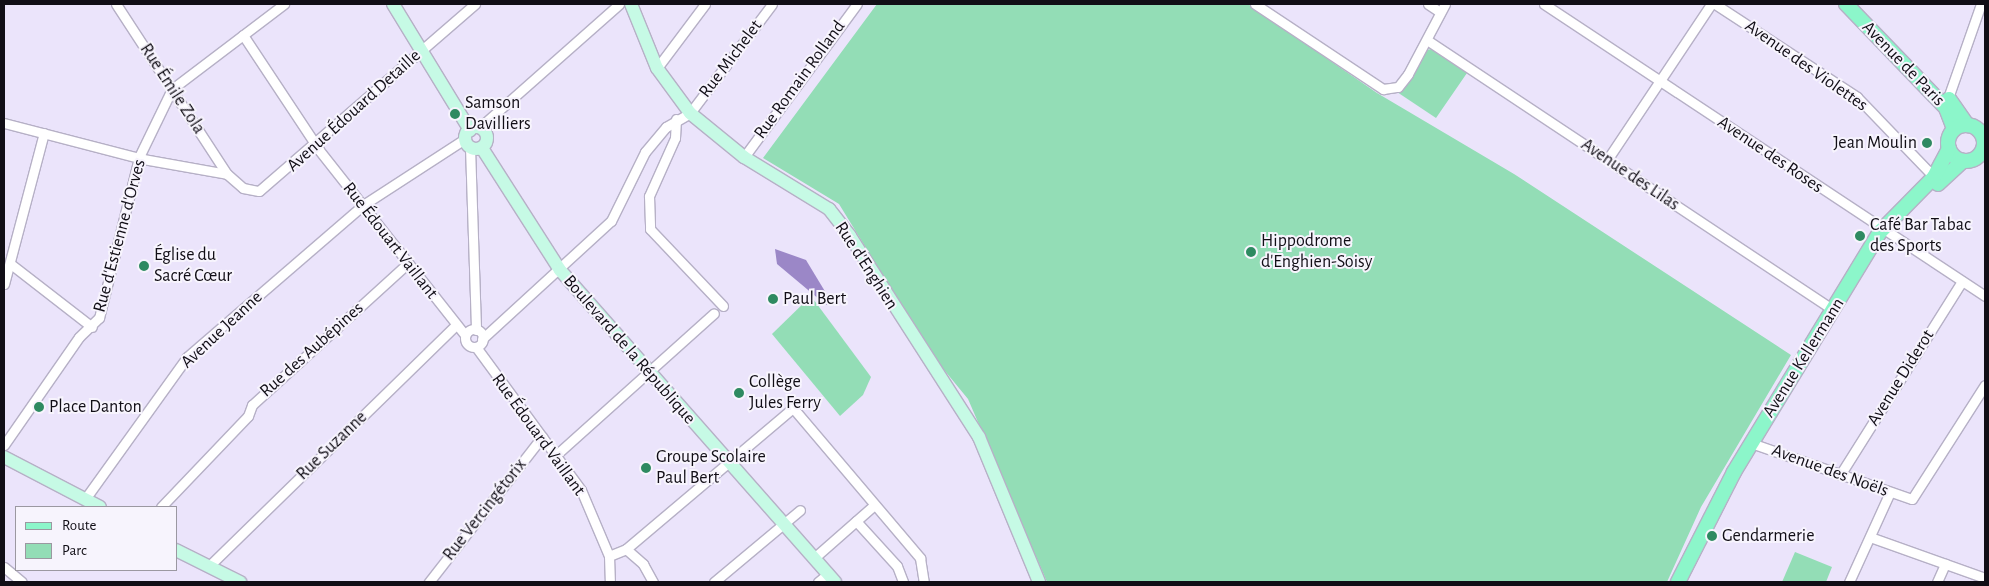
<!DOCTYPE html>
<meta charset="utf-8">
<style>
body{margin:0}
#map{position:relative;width:1989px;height:586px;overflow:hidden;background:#ebe4fb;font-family:"Alegreya Sans",sans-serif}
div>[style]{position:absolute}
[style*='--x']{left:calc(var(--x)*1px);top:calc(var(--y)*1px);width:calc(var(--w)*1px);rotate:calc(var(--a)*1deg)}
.green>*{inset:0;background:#93ddb6}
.water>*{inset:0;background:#9b87c7}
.roads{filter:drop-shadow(1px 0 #b6b0c6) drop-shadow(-1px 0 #b6b0c6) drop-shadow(0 1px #b6b0c6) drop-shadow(0 -1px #b6b0c6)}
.street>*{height:9px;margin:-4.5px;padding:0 4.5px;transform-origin:4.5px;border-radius:4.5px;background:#fff}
.street>.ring{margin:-4.5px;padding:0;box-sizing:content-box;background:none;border:9px solid #fff;border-radius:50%}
.secondary>*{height:12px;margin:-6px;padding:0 6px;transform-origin:6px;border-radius:6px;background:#c6fae5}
.secondary>.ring{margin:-6px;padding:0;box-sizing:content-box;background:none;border:12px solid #c6fae5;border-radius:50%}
.primary>*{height:14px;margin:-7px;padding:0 7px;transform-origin:7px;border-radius:7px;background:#8cf6ca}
.primary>.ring{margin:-7px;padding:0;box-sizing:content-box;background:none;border:14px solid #8cf6ca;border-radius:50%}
.dots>*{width:14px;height:14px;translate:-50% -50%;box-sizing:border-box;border:2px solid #f7f4fd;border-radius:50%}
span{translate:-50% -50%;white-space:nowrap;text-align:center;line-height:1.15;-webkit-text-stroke:4px #f7f4fd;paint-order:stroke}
.street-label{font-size:18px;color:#110e16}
.poi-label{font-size:18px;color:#110e16}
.left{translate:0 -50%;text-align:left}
.right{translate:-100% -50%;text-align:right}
.frame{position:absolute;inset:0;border:5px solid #110e16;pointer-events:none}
.legend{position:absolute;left:15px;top:506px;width:162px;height:65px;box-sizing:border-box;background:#f7f4fd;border:1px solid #9b98a1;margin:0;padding:6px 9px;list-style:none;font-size:15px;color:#110e16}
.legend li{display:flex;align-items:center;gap:10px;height:25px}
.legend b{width:25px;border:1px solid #9b98a1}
</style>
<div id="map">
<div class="green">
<i style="clip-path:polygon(877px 4px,1248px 4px,1377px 93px,1514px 174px,1791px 355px,1701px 507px,1667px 582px,1047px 582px,968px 399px,931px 354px,839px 204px,763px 158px)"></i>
<i style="clip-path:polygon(1432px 49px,1467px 73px,1436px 118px,1397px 92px,1407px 85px,1426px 50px)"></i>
<i style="clip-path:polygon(811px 296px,871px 377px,863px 395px,840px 416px,772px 334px)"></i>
<i style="clip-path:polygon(1795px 552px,1832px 567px,1826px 582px,1782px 582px)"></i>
</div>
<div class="water">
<i style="clip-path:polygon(775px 249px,806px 260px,832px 303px,826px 305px,777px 264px)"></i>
</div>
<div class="roads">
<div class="street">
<i style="--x:116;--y:4;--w:203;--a:56.9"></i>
<i style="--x:227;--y:174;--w:21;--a:41"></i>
<i style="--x:243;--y:188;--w:16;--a:11"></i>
<i style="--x:259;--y:191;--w:286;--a:-40.9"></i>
<i style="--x:1255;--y:4;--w:154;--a:33.6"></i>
<i style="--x:1383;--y:89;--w:15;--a:-8"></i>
<i style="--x:1398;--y:87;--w:16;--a:-52"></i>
<i style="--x:1408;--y:74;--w:79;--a:-62.1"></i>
<i style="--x:1428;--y:4;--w:14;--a:34"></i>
<i style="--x:1544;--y:4;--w:529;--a:33.51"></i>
<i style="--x:1715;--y:4;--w:170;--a:33.2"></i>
<i style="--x:1857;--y:97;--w:111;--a:46.1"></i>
<i style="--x:243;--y:35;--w:138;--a:56.5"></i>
<i style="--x:319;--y:150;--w:236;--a:51.7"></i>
<i style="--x:1427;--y:40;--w:488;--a:33.6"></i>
<i style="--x:657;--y:68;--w:80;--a:-53.1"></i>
<i style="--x:172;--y:89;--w:141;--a:-37.2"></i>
<i style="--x:1948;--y:98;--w:100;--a:-70.7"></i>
<i style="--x:676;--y:119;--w:19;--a:93"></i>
<i style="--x:675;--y:138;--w:64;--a:114.1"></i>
<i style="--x:649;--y:196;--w:33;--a:88"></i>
<i style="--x:650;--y:229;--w:106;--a:46.5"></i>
<i style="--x:4;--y:123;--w:144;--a:14.5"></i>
<i style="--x:143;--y:159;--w:85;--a:10.1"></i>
<i style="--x:479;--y:128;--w:187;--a:-41.5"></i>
<i style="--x:470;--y:147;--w:183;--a:88.1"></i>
<i style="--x:744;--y:157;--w:190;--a:-53.6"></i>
<i style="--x:1607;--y:160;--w:187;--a:-56.3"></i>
<i style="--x:12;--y:265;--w:101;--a:37.8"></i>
<i style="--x:4;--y:284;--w:156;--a:-75.2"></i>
<i class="ring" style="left:465px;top:329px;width:9px;height:9px"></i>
<i style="--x:482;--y:339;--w:175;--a:-42.5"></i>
<i style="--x:611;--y:221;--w:77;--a:-63.8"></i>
<i style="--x:645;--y:152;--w:33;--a:-50"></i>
<i style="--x:666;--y:127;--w:28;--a:-30"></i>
<i style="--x:690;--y:113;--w:136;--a:-53"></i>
<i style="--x:476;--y:347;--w:177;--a:53.7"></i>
<i style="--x:581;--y:490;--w:72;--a:67"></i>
<i style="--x:609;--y:556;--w:26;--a:88"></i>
<i style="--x:1751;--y:443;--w:170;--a:19.2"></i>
<i style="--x:1912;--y:499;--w:135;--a:-57.4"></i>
<i style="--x:4;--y:445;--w:131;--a:-55.2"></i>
<i style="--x:79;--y:337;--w:28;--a:-44"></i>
<i style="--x:99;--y:318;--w:166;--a:-76"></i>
<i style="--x:139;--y:157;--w:76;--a:-64.1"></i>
<i style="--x:556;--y:455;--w:212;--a:-41.9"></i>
<i style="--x:1840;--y:475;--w:229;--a:-57.8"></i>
<i style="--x:85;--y:499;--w:175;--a:-54.3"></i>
<i style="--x:187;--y:357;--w:233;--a:-40.8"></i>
<i style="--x:363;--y:205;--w:123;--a:-33"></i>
<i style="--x:161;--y:507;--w:126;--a:-46.3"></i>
<i style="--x:248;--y:416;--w:12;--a:-70"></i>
<i style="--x:252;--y:405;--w:211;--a:-42.3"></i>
<i style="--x:856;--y:521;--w:61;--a:47.7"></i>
<i style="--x:897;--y:566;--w:17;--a:69"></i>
<i style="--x:1870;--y:537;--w:122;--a:19.6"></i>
<i style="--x:626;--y:549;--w:23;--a:41"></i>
<i style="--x:643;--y:564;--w:21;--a:61"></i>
<i style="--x:609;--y:556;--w:18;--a:-22"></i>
<i style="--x:626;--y:549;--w:219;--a:-40.2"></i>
<i style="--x:793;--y:408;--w:197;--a:49.7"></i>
<i style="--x:920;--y:558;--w:24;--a:81"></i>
<i style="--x:814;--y:558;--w:79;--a:-41.4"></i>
<i style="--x:209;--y:566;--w:345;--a:-44.3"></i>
<i style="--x:4;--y:567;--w:23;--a:40"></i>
<i style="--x:429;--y:582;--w:184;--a:-52.1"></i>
<i style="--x:714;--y:582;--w:112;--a:-39.9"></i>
<i style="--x:818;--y:582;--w:13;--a:-39"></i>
<i style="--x:1849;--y:582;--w:99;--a:-65.5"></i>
<i style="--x:1937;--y:582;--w:20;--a:-66"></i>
</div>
<div class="secondary">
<i style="--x:393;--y:4;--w:148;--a:58.6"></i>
<i style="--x:631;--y:4;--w:69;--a:67.9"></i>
<i style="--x:657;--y:68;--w:56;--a:53.7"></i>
<i style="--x:690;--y:113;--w:70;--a:39.2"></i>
<i style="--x:744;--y:157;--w:100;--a:31.5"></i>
<i style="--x:829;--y:209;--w:34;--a:52"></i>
<i style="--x:850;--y:236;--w:239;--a:57.3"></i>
<i style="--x:979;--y:437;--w:157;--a:67.5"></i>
<i class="ring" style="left:465px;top:127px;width:10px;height:10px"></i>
<i style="--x:482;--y:148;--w:145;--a:57.4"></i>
<i style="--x:560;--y:270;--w:416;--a:48.6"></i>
<i style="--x:4;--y:457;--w:108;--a:27.5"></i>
<i style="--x:176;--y:550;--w:72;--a:26.6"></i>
</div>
<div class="primary">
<i style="--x:1846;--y:4;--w:144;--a:46.1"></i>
<i style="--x:1946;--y:108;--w:22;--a:69"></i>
<i style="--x:1949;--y:99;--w:32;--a:55"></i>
<i class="ring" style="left:1948px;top:125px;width:22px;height:22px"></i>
<i style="--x:1938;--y:184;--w:34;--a:-43"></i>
<i style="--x:1678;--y:582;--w:123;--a:-63"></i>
<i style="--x:1734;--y:472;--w:281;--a:-58.7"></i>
<i style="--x:1880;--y:232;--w:77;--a:-45.5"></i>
<i style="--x:1934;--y:177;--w:32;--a:-62"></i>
</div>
</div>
<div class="dots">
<i style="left:455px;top:114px;background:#2e8a61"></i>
<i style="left:1927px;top:143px;background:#2e8a61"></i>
<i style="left:1860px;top:236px;background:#2e8a61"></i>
<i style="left:1251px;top:252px;background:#2e8a61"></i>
<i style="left:144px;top:266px;background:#2e8a61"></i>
<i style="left:773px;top:299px;background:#2e8a61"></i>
<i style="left:739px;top:393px;background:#2e8a61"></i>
<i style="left:39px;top:407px;background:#2e8a61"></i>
<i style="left:646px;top:468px;background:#2e8a61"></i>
<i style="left:1712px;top:536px;background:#2e8a61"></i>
</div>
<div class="street-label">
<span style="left:731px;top:59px;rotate:-53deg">Rue Michelet</span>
<span style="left:1903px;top:64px;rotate:46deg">Avenue de Paris</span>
<span style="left:1806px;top:66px;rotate:35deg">Avenue des Violettes</span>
<span style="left:800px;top:80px;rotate:-54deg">Rue Romain Rolland</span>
<span style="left:172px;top:89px;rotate:57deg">Rue Émile Zola</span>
<span style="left:354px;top:111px;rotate:-42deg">Avenue Édouard Detaille</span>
<span style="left:1770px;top:155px;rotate:34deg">Avenue des Roses</span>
<span style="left:1630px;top:175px;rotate:34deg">Avenue des Lilas</span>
<span style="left:120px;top:236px;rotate:-75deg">Rue d'Estienne d'Orves</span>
<span style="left:390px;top:241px;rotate:52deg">Rue Édouart Vaillant</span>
<span style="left:866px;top:266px;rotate:57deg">Rue d'Enghien</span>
<span style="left:222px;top:330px;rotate:-43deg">Avenue Jeanne</span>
<span style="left:312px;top:350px;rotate:-42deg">Rue des Aubépines</span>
<span style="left:629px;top:350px;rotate:49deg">Boulevard de la République</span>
<span style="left:1804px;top:358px;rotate:-58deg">Avenue Kellermann</span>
<span style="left:1901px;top:378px;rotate:-58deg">Avenue Diderot</span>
<span style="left:538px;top:435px;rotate:54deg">Rue Édouard Vaillant</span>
<span style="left:332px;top:446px;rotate:-44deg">Rue Suzanne</span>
<span style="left:1830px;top:471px;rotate:20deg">Avenue des Noëls</span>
<span style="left:485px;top:510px;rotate:-52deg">Rue Vercingétorix</span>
</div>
<div class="poi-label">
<span class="left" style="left:465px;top:114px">Samson<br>Davilliers</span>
<span class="right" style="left:1917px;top:143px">Jean Moulin</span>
<span class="left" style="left:1870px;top:236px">Café Bar Tabac<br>des Sports</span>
<span class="left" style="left:1261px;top:252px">Hippodrome<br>d'Enghien-Soisy</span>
<span class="left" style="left:154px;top:266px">Église du<br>Sacré Cœur</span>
<span class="left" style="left:783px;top:299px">Paul Bert</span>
<span class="left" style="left:749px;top:393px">Collège<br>Jules Ferry</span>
<span class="left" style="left:49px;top:407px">Place Danton</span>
<span class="left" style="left:656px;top:468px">Groupe Scolaire<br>Paul Bert</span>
<span class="left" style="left:1722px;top:536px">Gendarmerie</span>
</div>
<div class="frame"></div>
<ul class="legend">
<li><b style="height:6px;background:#8cf6ca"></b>Route</li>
<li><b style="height:14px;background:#93ddb6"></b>Parc</li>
</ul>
</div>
